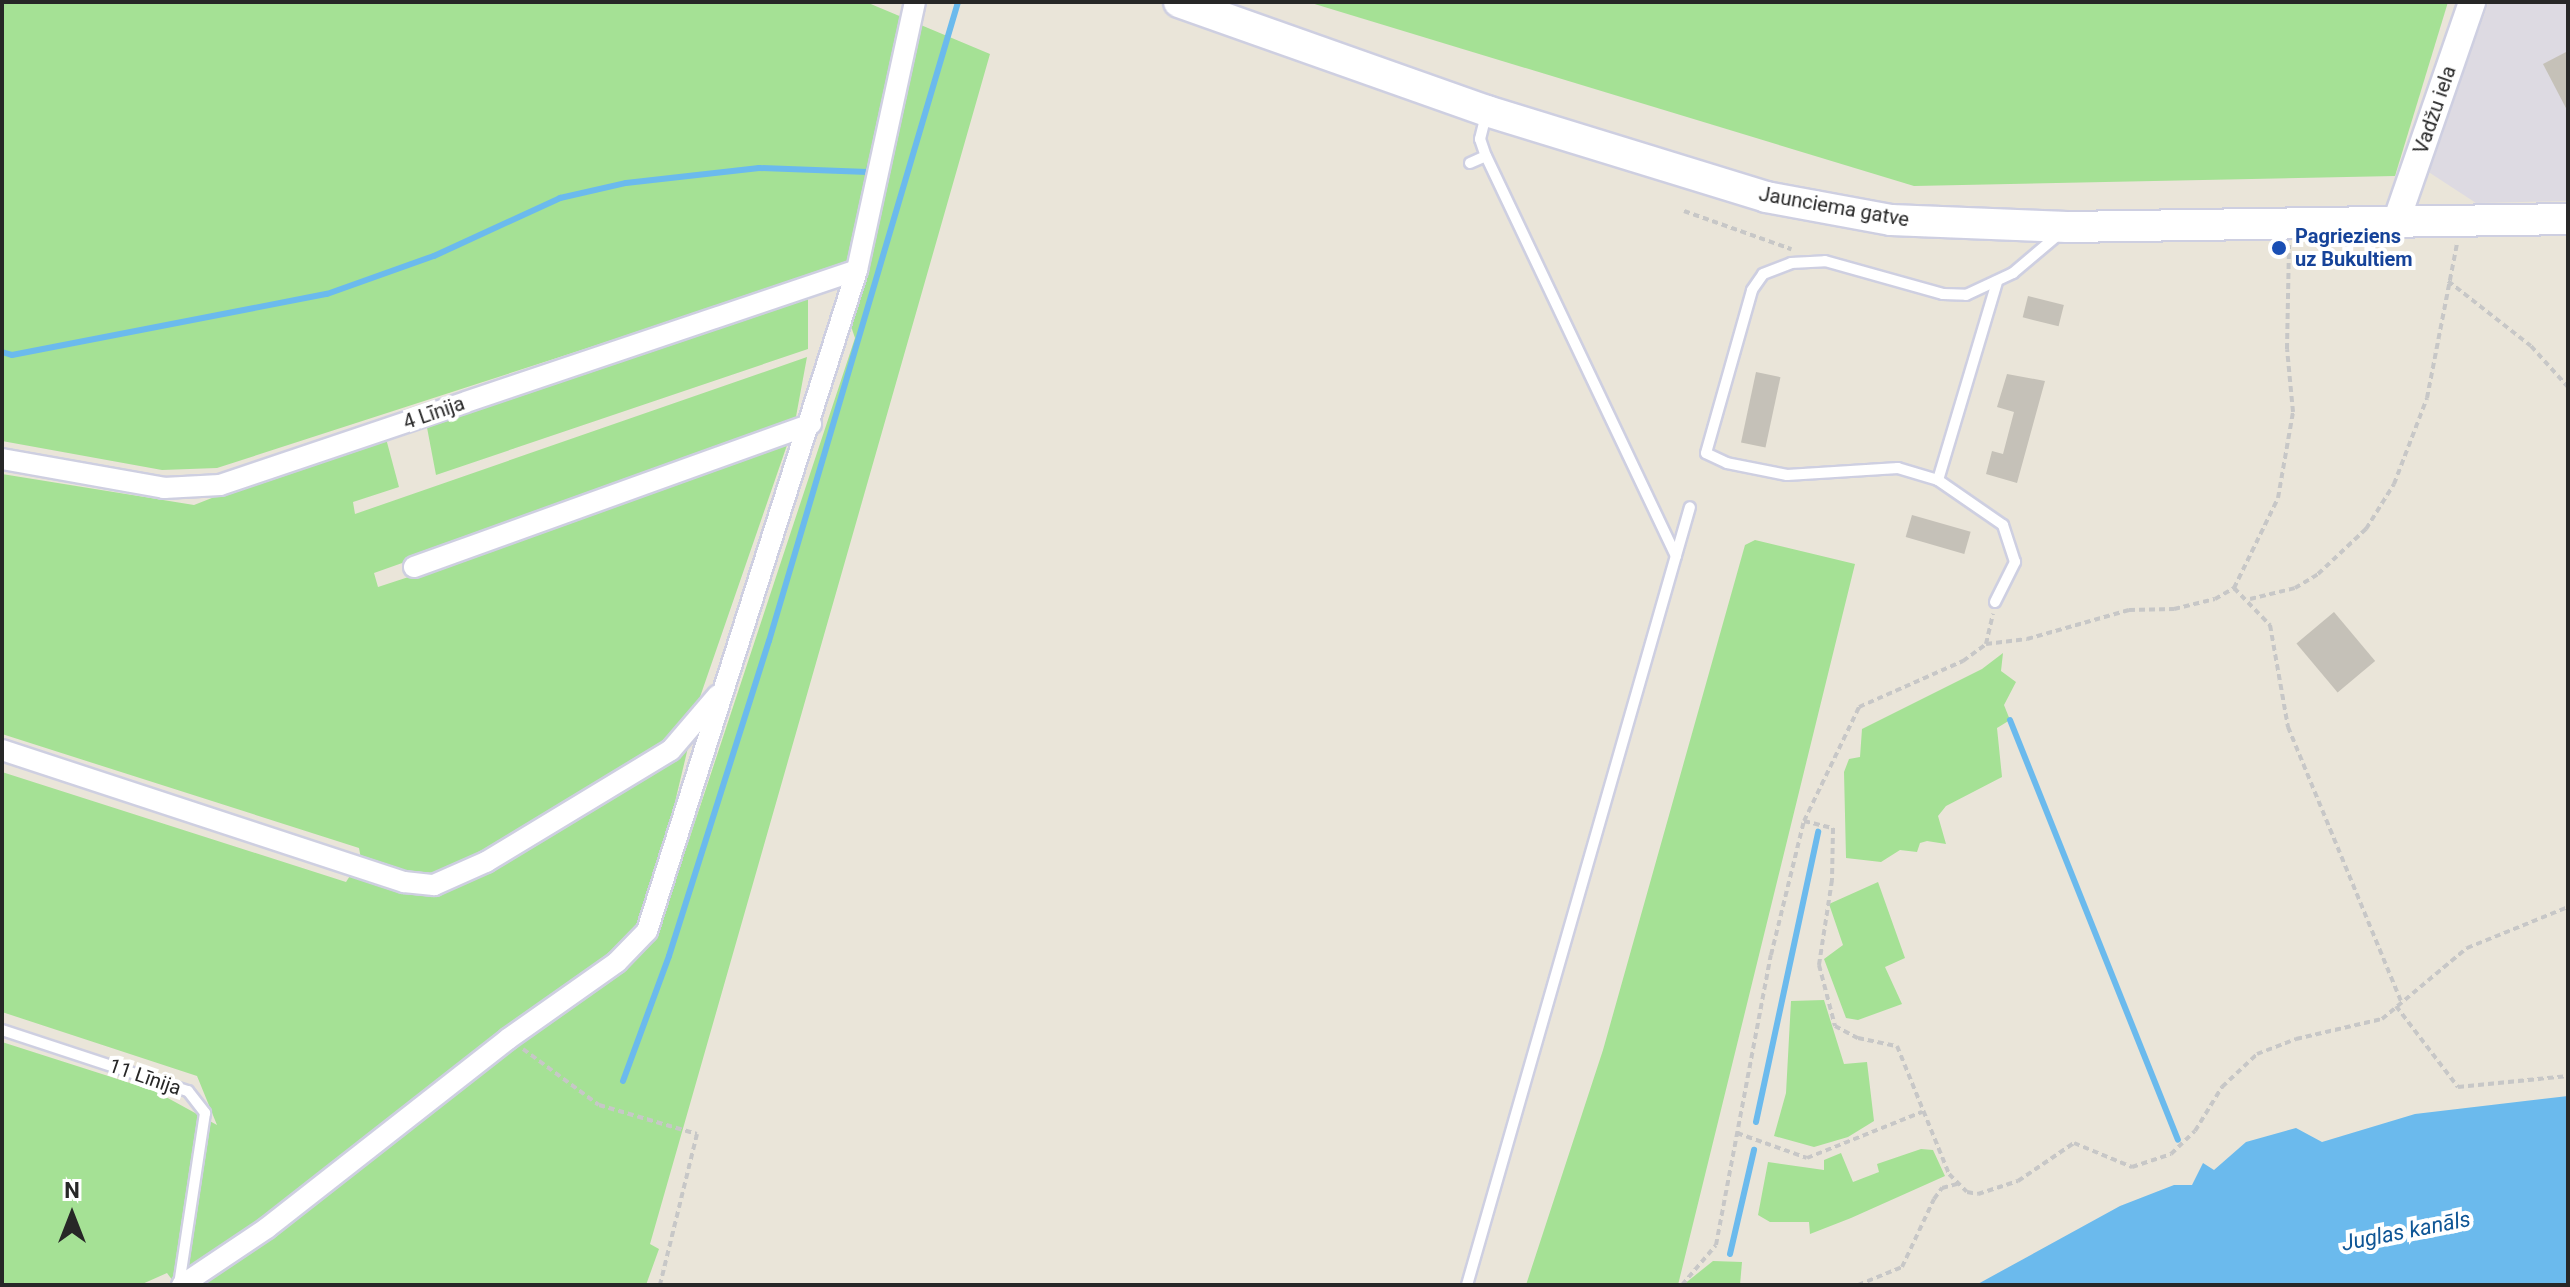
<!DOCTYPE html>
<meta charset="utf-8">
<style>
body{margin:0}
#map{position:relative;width:2570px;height:1287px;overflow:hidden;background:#eae5d9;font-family:Roboto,sans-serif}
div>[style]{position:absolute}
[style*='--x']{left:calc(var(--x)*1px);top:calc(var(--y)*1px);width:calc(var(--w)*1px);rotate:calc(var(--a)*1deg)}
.industrial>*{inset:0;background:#dddae2}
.green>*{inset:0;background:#a5e195}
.water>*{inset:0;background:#6bbaed}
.stream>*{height:6px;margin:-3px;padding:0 3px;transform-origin:3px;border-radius:3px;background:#6bbaed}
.building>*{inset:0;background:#c5c1b8;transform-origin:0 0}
.path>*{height:4px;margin-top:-2px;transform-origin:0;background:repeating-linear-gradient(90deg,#c7c7c7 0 6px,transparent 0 10px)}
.roads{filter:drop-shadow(2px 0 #cecfe1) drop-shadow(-2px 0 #cecfe1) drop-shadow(0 2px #cecfe1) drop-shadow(0 -2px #cecfe1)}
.service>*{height:10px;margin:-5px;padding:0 5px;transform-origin:5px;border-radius:5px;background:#fff}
.minor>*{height:20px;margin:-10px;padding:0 10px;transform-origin:10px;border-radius:10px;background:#fff}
.tertiary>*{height:26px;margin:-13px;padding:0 13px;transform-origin:13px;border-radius:13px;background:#fff}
.secondary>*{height:30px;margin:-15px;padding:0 15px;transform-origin:15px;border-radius:15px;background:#fff}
.dots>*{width:22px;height:22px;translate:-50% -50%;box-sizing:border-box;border:4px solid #fff;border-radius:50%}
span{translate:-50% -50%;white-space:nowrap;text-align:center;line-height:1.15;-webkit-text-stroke:8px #fff;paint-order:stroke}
.street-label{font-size:20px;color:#272727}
.transit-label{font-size:20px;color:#164399;font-weight:700}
.left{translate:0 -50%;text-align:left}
.water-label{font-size:22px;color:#0e5595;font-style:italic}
.frame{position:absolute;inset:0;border:4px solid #272727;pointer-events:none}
.north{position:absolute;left:32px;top:1175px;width:80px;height:80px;-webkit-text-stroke:6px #fff;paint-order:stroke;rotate:0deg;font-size:22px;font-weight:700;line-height:32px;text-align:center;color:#272727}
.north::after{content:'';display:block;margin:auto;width:28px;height:36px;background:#272727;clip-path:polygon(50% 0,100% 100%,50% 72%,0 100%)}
</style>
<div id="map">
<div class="industrial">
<i style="clip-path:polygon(2489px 2px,2568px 2px,2568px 201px,2476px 203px,2427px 171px)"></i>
</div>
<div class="green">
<i style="clip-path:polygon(evenodd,2px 2px,866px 2px,990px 54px,650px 1244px,659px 1249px,646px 1285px,176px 1285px,167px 1273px,140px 1285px,2px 1285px,2px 1042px,155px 1091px,217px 1125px,197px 1076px,2px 1012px,2px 772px,346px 882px,361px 859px,359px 848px,2px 734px,2px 474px,194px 505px,384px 431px,399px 487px,353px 502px,355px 514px,807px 357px,795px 422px,700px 697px,651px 903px,687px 846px,855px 338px,837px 285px,808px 292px,808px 349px,436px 475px,425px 417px,737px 313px,733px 301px,217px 468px,162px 470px,2px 441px,2px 2px,574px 502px,436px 568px,378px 587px,374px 573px,574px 502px)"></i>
<i style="clip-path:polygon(1308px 2px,2448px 2px,2395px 176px,1914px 186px)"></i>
<i style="clip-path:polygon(1755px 540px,1855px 564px,1678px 1285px,1526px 1285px,1603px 1050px,1745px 545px)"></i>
<i style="clip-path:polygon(2003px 653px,2001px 671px,2016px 682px,2004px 705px,2010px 720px,1997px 728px,2002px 777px,1946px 806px,1938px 816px,1946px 844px,1927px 841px,1920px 843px,1917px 852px,1900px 850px,1881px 862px,1846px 858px,1844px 772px,1849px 759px,1860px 757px,1862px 729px,1982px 669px)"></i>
<i style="clip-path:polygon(1878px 882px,1905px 958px,1885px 967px,1902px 1004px,1858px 1020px,1846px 1018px,1824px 959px,1843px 945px,1829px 904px)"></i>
<i style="clip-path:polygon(1824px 1000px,1844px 1064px,1867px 1062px,1874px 1121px,1848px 1137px,1814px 1147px,1774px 1136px,1786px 1093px,1791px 1001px)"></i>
<i style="clip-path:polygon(1921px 1149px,1933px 1150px,1945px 1176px,1851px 1218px,1810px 1234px,1809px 1222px,1770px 1222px,1758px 1215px,1768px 1162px,1824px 1170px,1824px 1160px,1841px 1153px,1853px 1182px,1879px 1172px,1877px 1164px)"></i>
<i style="clip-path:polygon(1713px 1261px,1742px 1262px,1740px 1285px,1683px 1285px)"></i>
</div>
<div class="water">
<i style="clip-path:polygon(2568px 1096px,2568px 1285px,1976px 1285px,2120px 1206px,2174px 1185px,2192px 1185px,2203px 1163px,2214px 1170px,2246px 1142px,2296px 1128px,2322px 1142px,2415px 1114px)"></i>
</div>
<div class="stream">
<i style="--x:2;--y:352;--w:10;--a:17"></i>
<i style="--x:12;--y:355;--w:321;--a:-11"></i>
<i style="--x:327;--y:294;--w:114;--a:-19.6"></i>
<i style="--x:434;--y:256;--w:139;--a:-24.7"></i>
<i style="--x:560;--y:198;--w:68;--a:-12.8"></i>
<i style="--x:626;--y:183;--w:134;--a:-6.4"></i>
<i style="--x:759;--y:168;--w:109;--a:2.1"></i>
<i style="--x:868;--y:172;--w:6;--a:-72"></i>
<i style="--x:2010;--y:720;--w:452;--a:68.2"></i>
<i style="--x:623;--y:1081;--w:133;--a:-69.8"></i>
<i style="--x:669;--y:956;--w:330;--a:-72.4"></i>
<i style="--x:769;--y:641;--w:666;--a:-73.52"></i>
<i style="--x:1756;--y:1122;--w:297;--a:-77.9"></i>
<i style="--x:1730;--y:1254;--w:107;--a:-77"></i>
</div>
<div class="building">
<i style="clip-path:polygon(2568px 51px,2568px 112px,2543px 64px)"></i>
<i style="left:2028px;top:296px;width:37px;height:22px;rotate:14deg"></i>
<i style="left:1756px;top:372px;width:25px;height:72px;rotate:12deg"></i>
<i style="clip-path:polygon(2007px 374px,2045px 381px,2017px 483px,1986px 474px,1992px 451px,2003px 454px,2014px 412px,1997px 407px)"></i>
<i style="left:1912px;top:515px;width:61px;height:23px;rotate:16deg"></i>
<i style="left:2334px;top:612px;width:64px;height:49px;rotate:50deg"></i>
</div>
<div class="path">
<i style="--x:1684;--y:211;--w:114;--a:19.6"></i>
<i style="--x:2448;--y:281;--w:105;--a:38.1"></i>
<i style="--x:2531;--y:346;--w:55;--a:47.9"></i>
<i style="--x:2234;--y:588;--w:52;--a:45.8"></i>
<i style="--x:2270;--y:625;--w:104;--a:80"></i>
<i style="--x:2288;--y:727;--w:296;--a:67.6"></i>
<i style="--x:2250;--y:599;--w:46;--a:-13.7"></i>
<i style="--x:2295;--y:588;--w:27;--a:-31"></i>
<i style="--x:2318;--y:574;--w:66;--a:-43.2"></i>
<i style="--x:2366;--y:529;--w:53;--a:-58.1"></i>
<i style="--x:2394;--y:484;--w:92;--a:-69"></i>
<i style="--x:2427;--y:398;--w:157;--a:-79"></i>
<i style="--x:1986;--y:644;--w:41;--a:-7"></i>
<i style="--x:2027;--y:639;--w:106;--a:-15.9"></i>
<i style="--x:2129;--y:610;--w:45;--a:-1.3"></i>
<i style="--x:2174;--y:609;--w:42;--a:-13.7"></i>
<i style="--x:2215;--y:599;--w:22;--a:-30"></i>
<i style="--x:2234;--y:588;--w:100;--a:-63.9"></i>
<i style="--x:2278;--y:498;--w:87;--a:-80.1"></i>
<i style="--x:2293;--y:412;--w:63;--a:-95.4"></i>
<i style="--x:2287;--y:349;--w:104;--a:-88.9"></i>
<i style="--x:1804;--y:821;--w:30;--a:14"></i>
<i style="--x:1833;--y:828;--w:52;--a:91.1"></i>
<i style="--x:1832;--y:880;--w:86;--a:98.7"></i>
<i style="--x:1819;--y:965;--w:63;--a:75.3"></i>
<i style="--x:1835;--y:1026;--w:26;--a:28"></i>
<i style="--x:1858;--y:1038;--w:40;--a:12"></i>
<i style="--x:1897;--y:1046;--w:138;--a:67.9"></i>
<i style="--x:1949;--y:1174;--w:25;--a:45"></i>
<i style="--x:1967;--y:1192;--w:11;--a:10"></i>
<i style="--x:1978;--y:1194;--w:42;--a:-18"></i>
<i style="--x:2018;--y:1181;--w:68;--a:-34.2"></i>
<i style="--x:2074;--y:1143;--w:63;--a:22.5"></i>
<i style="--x:2132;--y:1167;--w:41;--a:-18.4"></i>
<i style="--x:2171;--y:1154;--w:33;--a:-44"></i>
<i style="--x:2195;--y:1131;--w:52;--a:-58.5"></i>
<i style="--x:2222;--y:1087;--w:48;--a:-43.3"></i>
<i style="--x:2257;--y:1054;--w:42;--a:-21"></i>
<i style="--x:2296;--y:1039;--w:88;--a:-13.1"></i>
<i style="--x:2382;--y:1019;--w:111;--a:-39.9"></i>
<i style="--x:2467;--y:948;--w:109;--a:-22.1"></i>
<i style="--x:2396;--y:1006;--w:102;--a:52.6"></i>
<i style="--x:2458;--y:1087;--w:111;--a:-5.7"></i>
<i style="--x:523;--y:1049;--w:94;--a:36.4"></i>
<i style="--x:599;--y:1105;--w:102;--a:16.5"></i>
<i style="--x:697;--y:1134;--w:155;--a:103.8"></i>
<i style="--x:1737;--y:1133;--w:74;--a:19.7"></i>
<i style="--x:1807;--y:1158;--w:124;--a:-21.8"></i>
<i style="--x:1682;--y:1285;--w:52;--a:-49.6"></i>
<i style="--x:1716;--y:1245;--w:295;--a:-79.3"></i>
<i style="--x:1771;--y:955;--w:138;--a:-76.2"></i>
<i style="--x:1804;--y:821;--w:127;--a:-64.2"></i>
<i style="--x:1859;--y:707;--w:114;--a:-23.9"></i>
<i style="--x:1963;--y:661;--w:29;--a:-36"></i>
<i style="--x:1986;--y:644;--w:31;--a:-77"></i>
<i style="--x:1858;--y:1285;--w:48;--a:-22.2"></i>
<i style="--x:1902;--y:1267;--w:75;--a:-64.8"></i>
<i style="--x:1934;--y:1199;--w:14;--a:-54"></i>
<i style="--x:1942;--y:1188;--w:16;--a:-15"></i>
</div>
<div class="roads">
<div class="service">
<i style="--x:1486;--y:115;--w:25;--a:104"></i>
<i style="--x:1480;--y:139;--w:18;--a:71"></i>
<i style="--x:1486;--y:156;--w:443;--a:64.6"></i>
<i style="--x:1470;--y:163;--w:17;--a:-24"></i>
<i style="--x:1938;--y:480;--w:207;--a:-73.4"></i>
<i style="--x:1995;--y:602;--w:45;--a:-63.4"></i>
<i style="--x:2015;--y:562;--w:39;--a:-108"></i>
<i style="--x:2003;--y:525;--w:79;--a:-145.3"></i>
<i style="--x:1938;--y:480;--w:42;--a:-163.3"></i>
<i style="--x:1898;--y:468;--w:111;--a:176.4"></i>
<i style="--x:1787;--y:475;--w:61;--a:-168.7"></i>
<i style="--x:1727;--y:463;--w:23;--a:-155"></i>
<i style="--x:1706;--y:453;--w:169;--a:-74.2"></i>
<i style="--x:1752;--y:290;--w:19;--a:-55"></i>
<i style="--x:1763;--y:274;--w:30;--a:-21"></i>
<i style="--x:1791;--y:263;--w:34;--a:-3"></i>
<i style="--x:1825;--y:261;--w:123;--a:15.6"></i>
<i style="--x:1943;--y:294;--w:23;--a:2"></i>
<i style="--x:1966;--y:295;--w:52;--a:-25.1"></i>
<i style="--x:2013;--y:273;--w:59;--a:-40.2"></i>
<i style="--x:2;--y:1030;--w:196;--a:18.2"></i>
<i style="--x:188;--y:1091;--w:28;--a:52"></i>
<i style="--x:205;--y:1113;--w:174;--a:98.6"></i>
<i style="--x:1467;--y:1285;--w:809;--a:-74.01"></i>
</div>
<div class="minor">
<i style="--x:2;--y:459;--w:165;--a:10.1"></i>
<i style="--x:164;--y:488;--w:56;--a:-3.1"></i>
<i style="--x:220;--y:485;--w:672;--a:-18.65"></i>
<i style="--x:414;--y:567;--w:422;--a:-19.8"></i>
<i style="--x:2;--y:750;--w:423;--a:18.2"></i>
<i style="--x:404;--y:882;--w:30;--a:6"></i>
<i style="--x:434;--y:885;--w:57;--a:-23.9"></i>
<i style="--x:486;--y:862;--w:216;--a:-31.2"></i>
<i style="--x:671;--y:750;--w:72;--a:-49.5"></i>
<i style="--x:182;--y:1285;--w:102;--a:-33.8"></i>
<i style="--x:267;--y:1228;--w:306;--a:-38.1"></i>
<i style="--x:508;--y:1039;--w:133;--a:-35.2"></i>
<i style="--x:617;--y:962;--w:43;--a:-45.9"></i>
<i style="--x:647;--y:931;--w:694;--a:-72.37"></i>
<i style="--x:857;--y:270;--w:274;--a:-77.8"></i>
</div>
<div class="tertiary">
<i style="--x:2397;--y:219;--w:230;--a:-70.9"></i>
</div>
<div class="secondary">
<i style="--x:1179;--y:2;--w:327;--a:19.5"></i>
<i style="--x:1487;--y:111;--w:292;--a:17.1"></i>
<i style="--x:1766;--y:197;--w:127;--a:10.4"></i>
<i style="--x:1891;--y:220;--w:176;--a:2.3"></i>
<i style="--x:2067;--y:227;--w:501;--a:-0.91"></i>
</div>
</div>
<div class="dots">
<i style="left:2279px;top:248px;background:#1a4fb4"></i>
</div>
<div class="street-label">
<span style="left:2435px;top:110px;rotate:-71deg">Vadžu iela</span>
<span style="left:1834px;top:207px;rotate:10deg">Jaunciema gatve</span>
<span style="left:434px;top:413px;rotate:-19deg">4 Līnija</span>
<span style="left:145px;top:1077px;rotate:19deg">11 Līnija</span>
</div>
<div class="transit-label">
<span class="left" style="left:2295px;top:248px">Pagrieziens<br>uz Bukultiem</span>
</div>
<div class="water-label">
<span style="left:2406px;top:1231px;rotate:-11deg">Juglas kanāls</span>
</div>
<div class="frame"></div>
<div class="north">N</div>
</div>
